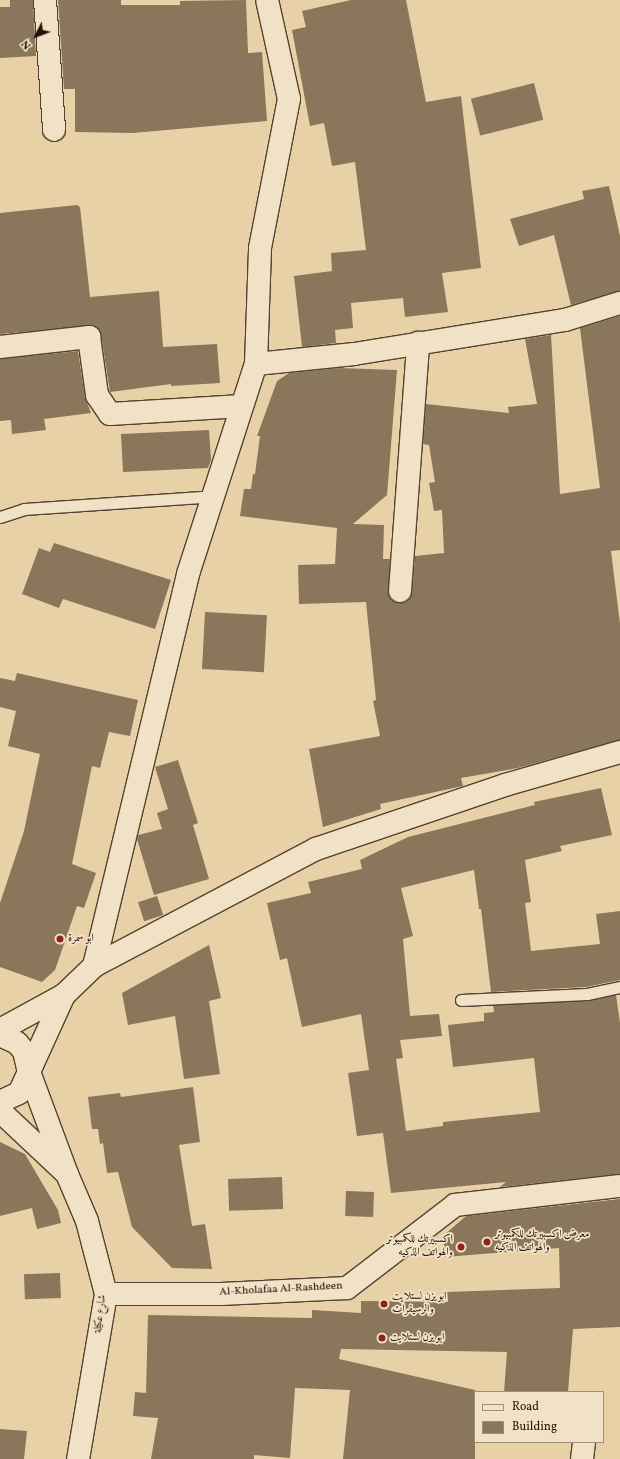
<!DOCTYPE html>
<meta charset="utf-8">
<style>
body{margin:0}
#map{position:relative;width:620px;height:1459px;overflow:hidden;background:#e9d1a7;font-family:Vollkorn,Amiri,serif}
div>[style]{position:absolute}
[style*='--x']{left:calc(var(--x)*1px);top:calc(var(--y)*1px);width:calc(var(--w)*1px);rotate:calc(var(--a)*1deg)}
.building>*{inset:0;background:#89765b;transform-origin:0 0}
.roads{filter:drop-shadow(1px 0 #534230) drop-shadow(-1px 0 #534230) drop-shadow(0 1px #534230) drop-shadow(0 -1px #534230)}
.service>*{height:11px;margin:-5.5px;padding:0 5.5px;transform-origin:5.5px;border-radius:5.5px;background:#f1e1c6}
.minor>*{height:22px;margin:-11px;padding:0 11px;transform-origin:11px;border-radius:11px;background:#f1e1c6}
.tertiary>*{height:22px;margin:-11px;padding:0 11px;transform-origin:11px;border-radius:11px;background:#f1e1c6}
.dots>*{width:11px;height:11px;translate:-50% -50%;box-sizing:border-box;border:2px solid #f1e1c6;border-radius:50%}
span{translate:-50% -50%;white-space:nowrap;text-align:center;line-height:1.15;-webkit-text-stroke:3.5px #f1e1c6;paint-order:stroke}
.poi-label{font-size:11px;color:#211309}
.left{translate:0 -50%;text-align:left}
.right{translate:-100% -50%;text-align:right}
.street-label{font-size:11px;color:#211309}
.legend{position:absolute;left:474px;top:1391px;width:130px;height:52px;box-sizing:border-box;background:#f1e1c6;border:1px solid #9e8f7a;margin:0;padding:5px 7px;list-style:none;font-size:12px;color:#211309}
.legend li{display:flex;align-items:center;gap:8px;height:20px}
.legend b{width:20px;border:1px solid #9e8f7a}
.north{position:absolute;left:16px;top:16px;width:40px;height:40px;-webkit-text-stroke:3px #f1e1c6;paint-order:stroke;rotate:228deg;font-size:11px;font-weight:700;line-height:16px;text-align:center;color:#211309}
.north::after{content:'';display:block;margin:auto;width:14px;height:18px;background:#211309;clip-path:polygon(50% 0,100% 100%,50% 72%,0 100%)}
</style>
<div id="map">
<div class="building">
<i style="clip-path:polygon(10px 0,33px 0,36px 56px,0 58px,0 7px,10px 7px)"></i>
<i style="clip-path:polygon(58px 0,121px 0,121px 5px,180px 5px,180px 1px,246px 0,248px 53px,262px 52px,267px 121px,133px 133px,75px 132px,75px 89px,64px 89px)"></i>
<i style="clip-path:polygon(351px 0,406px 0,426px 102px,461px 96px,481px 268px,442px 273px,448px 312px,405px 317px,403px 298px,351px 303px,353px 328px,335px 330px,336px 343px,302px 347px,294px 276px,332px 271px,331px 253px,366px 250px,355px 162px,332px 166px,324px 123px,310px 126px,292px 30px,306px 27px,302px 11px)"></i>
<i style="left:534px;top:83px;width:38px;height:65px;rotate:76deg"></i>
<i style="clip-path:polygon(609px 186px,620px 236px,620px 291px,571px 305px,554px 235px,519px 246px,510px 219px,584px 199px,582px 191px)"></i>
<i style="clip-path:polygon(77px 205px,80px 207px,90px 297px,159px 291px,163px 347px,217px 344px,220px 383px,171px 386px,171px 384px,110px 392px,101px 335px,94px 326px,0 334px,0 213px)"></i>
<i style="clip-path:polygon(620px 316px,620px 550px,611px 551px,620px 624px,620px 740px,518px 768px,461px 778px,463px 786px,380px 804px,381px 809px,323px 827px,309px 749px,380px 736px,373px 701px,376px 700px,366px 602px,299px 604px,298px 565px,335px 564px,337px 528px,240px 516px,244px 489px,251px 489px,253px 474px,255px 474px,260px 436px,257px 436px,277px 381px,289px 373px,338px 368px,397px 370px,387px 495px,353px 524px,384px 525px,383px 559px,390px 559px,389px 596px,399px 603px,406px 602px,412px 592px,415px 556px,444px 553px,442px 510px,434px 511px,429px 483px,435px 482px,429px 445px,423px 444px,426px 404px,509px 413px,508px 407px,537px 404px,525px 339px,551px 335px,560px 494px,600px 488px,580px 328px)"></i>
<i style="clip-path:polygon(78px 351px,85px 397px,91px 413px,44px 419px,46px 430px,12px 434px,11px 420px,0 421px,0 359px)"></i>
<i style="clip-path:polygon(209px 430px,211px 460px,208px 468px,123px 472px,121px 434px)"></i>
<i style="clip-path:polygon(54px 543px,171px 580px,155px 629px,63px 599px,59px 608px,22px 594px,39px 548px,50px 552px)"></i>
<i style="left:205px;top:612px;width:62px;height:57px;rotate:3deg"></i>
<i style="clip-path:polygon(17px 673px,138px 700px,130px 736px,109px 732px,100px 768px,92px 766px,72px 864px,96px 873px,84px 908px,77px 906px,55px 970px,42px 982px,0 967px,0 903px,24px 831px,40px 754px,8px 746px,16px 711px,0 707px,0 678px,15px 681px)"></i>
<i style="clip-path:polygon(178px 760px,198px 823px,193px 825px,209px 879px,154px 895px,137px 839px,138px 835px,162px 829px,157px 813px,168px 809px,155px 767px)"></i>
<i style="clip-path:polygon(601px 788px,612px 835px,560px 846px,562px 851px,525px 860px,531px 902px,525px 903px,531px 951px,600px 944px,596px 914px,620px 911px,620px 980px,586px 987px,491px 992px,481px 909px,479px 909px,474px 870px,401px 888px,413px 936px,403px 939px,410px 1016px,439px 1014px,442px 1036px,400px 1040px,403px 1058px,396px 1059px,406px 1131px,443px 1126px,443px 1122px,540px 1112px,534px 1058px,453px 1067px,448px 1025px,484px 1021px,484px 1013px,494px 1012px,493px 1005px,587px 1001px,620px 994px,616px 995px,620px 1023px,620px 1174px,500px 1187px,506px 1182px,391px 1193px,383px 1133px,357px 1136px,348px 1073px,369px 1070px,361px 1014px,302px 1027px,287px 958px,280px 960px,267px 903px,311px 893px,308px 882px,362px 869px,360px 860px,408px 837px,535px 805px,534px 802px)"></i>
<i style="left:157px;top:896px;width:20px;height:20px;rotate:72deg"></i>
<i style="clip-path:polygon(209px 945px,221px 998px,209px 1001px,220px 1074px,184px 1079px,175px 1016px,128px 1025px,122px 993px)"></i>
<i style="clip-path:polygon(193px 1087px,200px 1142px,179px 1145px,192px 1226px,205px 1224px,212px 1269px,172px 1268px,132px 1227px,118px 1172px,107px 1173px,103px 1143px,100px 1144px,98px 1129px,92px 1129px,88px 1097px,120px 1093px,121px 1097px)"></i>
<i style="clip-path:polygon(0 1142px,25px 1154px,58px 1210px,61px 1223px,37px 1229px,32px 1208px,0 1216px)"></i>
<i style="left:282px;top:1177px;width:32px;height:54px;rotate:88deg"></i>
<i style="left:346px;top:1191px;width:28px;height:25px;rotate:2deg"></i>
<i style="clip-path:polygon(620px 1199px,620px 1327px,573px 1329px,568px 1392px,504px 1392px,507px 1352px,341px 1349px,339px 1359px,475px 1390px,475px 1459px,343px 1459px,350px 1390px,295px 1388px,290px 1458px,254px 1455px,254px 1459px,151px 1459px,158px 1418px,133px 1416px,135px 1392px,146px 1393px,148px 1315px,312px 1318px,312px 1310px,361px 1313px,361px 1301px,448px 1302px,447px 1292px,560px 1288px,559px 1248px,445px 1257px,443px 1236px,466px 1216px)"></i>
<i style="left:60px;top:1273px;width:25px;height:36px;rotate:88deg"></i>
<i style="clip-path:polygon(0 1429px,27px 1431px,24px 1459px,0 1459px)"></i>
</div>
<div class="roads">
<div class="service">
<i style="--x:0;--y:517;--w:25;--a:-18"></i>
<i style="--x:24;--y:509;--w:189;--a:-3.9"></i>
<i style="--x:461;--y:1000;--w:126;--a:-2.7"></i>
<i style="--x:587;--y:994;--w:34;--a:-12"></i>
</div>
<div class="minor">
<i style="--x:45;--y:0;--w:130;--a:86"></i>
<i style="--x:0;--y:347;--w:90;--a:-6.4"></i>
<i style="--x:89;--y:337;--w:59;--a:82.1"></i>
<i style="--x:97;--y:395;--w:23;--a:56"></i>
<i style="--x:110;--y:414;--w:132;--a:-3.5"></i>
<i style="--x:256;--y:364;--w:99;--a:-5.8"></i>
<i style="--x:354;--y:354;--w:214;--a:-9.2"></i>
<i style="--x:565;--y:320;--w:58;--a:-17.2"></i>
<i style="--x:400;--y:591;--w:249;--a:-85.8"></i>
<i style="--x:94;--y:966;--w:403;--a:-76.5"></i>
<i style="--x:188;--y:574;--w:221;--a:-72.1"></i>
<i style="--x:256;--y:364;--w:116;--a:-88"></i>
<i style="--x:260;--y:248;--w:152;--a:-79"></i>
<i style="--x:289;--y:99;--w:101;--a:-102.5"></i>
<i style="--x:106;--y:1294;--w:115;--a:0"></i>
<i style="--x:221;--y:1294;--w:126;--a:-2.7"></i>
<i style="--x:347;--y:1288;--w:136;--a:-37.5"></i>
<i style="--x:455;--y:1205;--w:166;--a:-6.6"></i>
<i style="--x:582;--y:1459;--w:17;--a:-83"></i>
</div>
<div class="tertiary">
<i style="--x:0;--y:1030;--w:73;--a:-28.7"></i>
<i style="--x:64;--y:995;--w:42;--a:-44"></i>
<i style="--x:94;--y:966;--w:251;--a:-27.8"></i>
<i style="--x:316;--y:849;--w:200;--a:-18.7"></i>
<i style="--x:505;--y:785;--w:120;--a:-16"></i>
<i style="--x:0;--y:1035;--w:19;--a:25"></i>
<i style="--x:17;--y:1043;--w:11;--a:49"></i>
<i style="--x:24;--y:1051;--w:22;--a:77"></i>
<i style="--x:29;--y:1072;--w:23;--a:115"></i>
<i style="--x:19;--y:1093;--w:21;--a:155"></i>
<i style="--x:0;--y:1111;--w:92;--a:43.2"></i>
<i style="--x:67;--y:1174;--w:109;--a:-110.4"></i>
<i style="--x:29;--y:1072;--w:85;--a:-65.6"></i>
<i style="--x:67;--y:1174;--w:51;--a:66.9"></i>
<i style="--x:87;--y:1221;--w:75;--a:75.4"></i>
<i style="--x:106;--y:1294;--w:167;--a:99.6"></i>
</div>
</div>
<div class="dots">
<i style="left:60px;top:939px;background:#8f2418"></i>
<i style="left:487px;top:1242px;background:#8f2418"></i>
<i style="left:461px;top:1247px;background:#8f2418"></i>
<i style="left:384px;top:1304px;background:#8f2418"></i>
<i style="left:382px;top:1338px;background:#8f2418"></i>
</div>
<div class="poi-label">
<span class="left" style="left:68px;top:939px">ابو سمرة</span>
<span class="left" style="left:495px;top:1242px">معرض اكسبيرتك للكمبيوتر<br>والهواتف الذكيه</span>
<span class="right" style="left:453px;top:1247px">اكسبيرتك للكمبيوتر<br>والهواتف الذكيه</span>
<span class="left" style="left:392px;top:1304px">ابو يزن لستلايت<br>والرسيفرات</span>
<span class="left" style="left:390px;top:1338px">ابو يزن لستلايت</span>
</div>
<div class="street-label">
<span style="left:281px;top:1290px;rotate:-3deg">Al-Kholafaa Al-Rashdeen</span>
<span style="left:101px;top:1314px;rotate:-82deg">شارع عكيلة</span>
</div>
<ul class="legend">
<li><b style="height:5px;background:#f1e1c6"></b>Road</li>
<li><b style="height:11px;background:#89765b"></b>Building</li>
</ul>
<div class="north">N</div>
</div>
